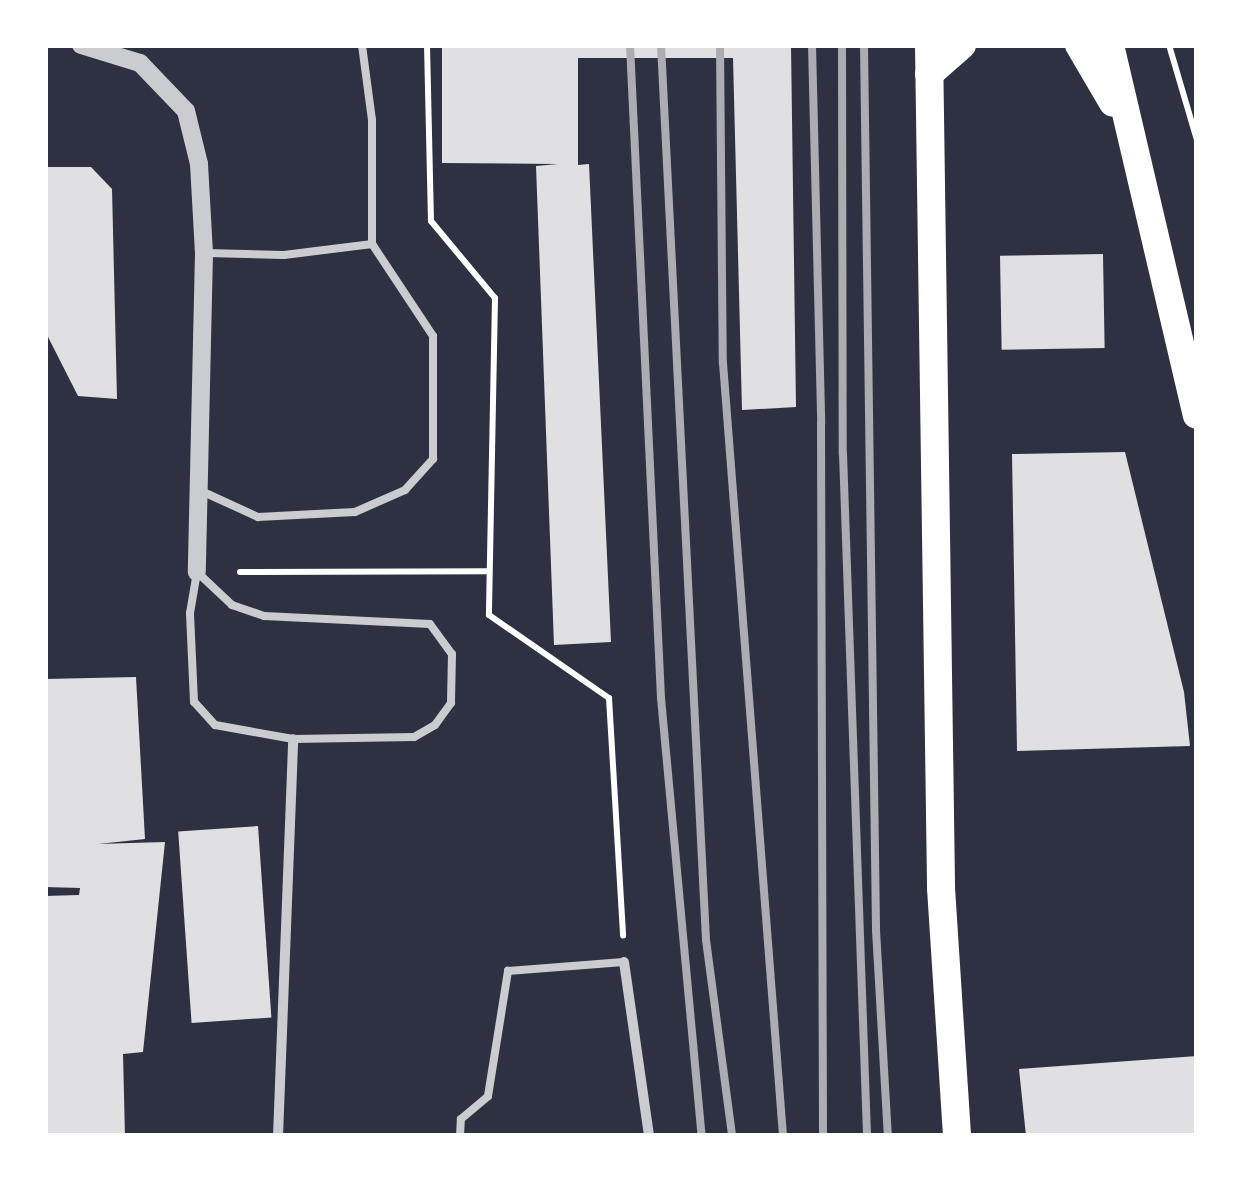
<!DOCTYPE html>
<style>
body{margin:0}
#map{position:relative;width:1242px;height:1181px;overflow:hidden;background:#2d3142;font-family:"PT Sans",sans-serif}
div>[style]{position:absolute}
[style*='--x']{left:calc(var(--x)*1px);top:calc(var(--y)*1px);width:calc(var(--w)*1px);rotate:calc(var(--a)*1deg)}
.building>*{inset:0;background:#e0e0e3;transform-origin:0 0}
.path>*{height:6px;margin:-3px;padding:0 3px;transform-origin:3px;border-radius:3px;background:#fff}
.service>*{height:8px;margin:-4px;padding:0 4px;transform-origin:4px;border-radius:4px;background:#caccd0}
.minor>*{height:10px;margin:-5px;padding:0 5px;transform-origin:5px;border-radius:5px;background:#caccd0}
.tertiary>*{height:18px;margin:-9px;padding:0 9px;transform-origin:9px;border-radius:9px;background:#caccd0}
.trunk>*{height:28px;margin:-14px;padding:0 14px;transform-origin:14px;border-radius:14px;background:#fff}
.rail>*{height:8px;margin:-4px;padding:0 4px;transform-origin:4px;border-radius:4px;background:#abadb3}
span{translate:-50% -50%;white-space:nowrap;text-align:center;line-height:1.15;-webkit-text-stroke:10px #fff;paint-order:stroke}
.frame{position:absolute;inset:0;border:48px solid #fff;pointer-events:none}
</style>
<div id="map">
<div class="building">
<i style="clip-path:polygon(442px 45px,791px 45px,796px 407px,742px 410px,733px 58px,578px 58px,578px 165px,589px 164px,611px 642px,554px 645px,536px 166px,558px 164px,442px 163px)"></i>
<i style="clip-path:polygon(45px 167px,91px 167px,112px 189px,117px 399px,78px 396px,45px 331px)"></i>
<i style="left:1103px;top:254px;width:94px;height:103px;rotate:89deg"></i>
<i style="clip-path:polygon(1125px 452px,1184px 692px,1190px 746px,1017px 751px,1012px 454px)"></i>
<i style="clip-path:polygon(136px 677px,145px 839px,98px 844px,165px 842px,143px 1052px,123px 1054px,125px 1136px,45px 1136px,45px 896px,79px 895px,80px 888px,45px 887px,45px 679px)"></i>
<i style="left:258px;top:826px;width:192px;height:80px;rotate:86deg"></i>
<i style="clip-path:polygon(1197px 1056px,1197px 1136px,1026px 1136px,1019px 1069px)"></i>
</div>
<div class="path">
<i style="--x:427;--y:45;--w:176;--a:88.7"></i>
<i style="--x:431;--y:221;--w:100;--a:50.3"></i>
<i style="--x:495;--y:298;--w:317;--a:91.1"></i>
<i style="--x:489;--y:615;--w:146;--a:34.7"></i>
<i style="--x:609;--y:698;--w:238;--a:86.6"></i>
<i style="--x:1169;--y:45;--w:99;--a:73.6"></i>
<i style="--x:240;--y:572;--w:249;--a:-0.2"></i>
</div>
<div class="service">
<i style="--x:207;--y:253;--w:77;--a:1.5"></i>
<i style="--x:284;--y:255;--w:89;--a:-7.1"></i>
<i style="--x:199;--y:490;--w:65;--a:24.6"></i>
<i style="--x:258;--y:517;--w:97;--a:-3"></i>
<i style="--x:355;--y:512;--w:55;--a:-23.7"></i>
<i style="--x:405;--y:490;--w:42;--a:-47.9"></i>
<i style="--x:433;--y:459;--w:123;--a:-90"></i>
<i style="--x:433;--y:336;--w:110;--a:-123.5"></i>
<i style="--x:372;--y:244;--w:124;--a:-90"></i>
<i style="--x:372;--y:120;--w:76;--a:-97.6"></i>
<i style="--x:197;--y:572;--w:48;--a:43.3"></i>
<i style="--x:232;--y:605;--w:34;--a:19"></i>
<i style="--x:264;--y:616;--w:166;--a:2.8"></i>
<i style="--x:430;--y:624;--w:37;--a:54"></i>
<i style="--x:452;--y:654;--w:49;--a:91.2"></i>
<i style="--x:451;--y:703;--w:27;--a:126"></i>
<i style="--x:435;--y:725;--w:24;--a:150"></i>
<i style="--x:414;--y:737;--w:121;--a:179.1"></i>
<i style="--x:293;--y:739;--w:79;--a:-169.8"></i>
<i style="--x:215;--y:725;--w:31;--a:-132"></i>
<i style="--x:194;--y:702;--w:89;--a:-92.6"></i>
<i style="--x:190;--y:613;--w:42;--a:-80.3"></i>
<i style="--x:460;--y:1136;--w:17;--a:-87"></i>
<i style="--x:461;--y:1119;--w:35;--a:-40"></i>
<i style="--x:488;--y:1096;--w:127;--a:-80.9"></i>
<i style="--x:508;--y:971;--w:116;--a:-4.4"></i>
</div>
<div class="minor">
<i style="--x:624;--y:962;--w:176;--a:81.8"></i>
<i style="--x:278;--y:1136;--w:397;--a:-87.8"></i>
</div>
<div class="tertiary">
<i style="--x:81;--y:45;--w:62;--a:17"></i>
<i style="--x:140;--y:63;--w:66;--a:46.2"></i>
<i style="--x:186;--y:111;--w:55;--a:76.2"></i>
<i style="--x:199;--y:164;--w:89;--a:86.8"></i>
<i style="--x:204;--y:253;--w:319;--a:91.3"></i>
</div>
<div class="trunk">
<i style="--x:929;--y:45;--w:843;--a:89.18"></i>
<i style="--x:941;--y:888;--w:249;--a:86.3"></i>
<i style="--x:1079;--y:45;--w:67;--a:59.6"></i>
<i style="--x:1110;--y:45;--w:380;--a:76.8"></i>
<i style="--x:929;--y:74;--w:44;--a:-41.3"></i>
</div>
<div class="rail">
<i style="--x:630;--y:45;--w:654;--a:87.28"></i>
<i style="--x:661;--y:698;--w:440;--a:84.7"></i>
<i style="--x:661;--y:45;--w:896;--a:87.12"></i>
<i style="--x:706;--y:940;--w:198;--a:82.4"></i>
<i style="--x:720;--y:45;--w:318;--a:89.5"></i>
<i style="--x:723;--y:363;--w:775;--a:85.56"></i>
<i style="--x:812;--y:45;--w:378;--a:88.6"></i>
<i style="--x:821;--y:423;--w:713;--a:89.84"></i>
<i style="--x:842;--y:45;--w:409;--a:89.9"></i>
<i style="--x:843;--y:454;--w:682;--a:87.98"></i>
<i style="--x:864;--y:45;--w:885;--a:89.22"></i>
<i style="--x:876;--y:930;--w:206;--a:86.7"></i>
</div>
<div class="frame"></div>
</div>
